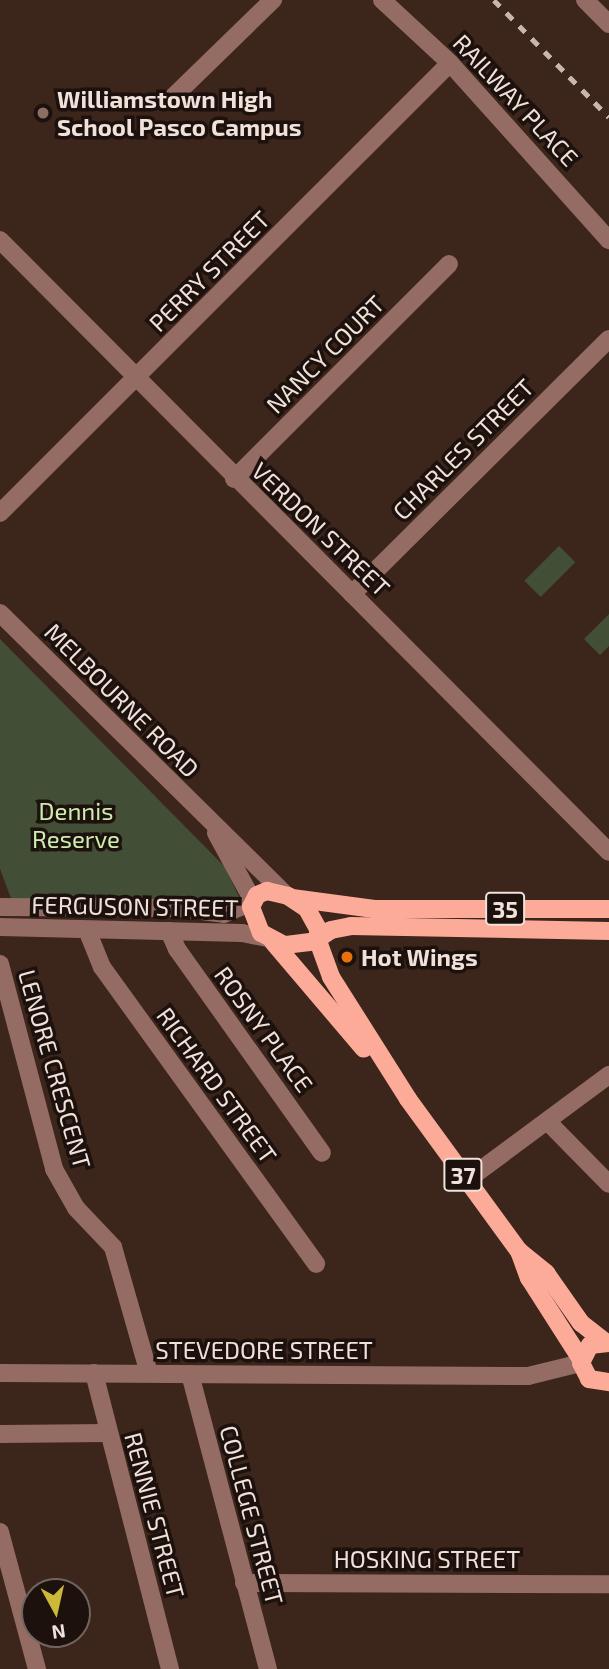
<!DOCTYPE html>
<style>
body{margin:0}
#map{position:relative;width:609px;height:1669px;overflow:hidden;background:#3c251b;font-family:"Exo 2",sans-serif}
div>[style]{position:absolute}
[style*='--x']{left:calc(var(--x)*1px);top:calc(var(--y)*1px);width:calc(var(--w)*1px);rotate:calc(var(--a)*1deg)}
.green>*{inset:0;background:#424e36;transform-origin:0 0}
.minor>*{height:18px;margin:-9px;padding:0 9px;transform-origin:9px;border-radius:9px;background:#946c63}
.major>*{height:18px;margin:-9px;padding:0 9px;transform-origin:9px;border-radius:9px;background:#fdab99}
.rail>*{height:4.5px;margin-top:-2.25px;transform-origin:0;background:repeating-linear-gradient(90deg,#c8b7b0 0 9px,transparent 0 18px)}
.dots>*{width:19px;height:19px;translate:-50% -50%;box-sizing:border-box;border:4px solid #1c110d;border-radius:50%}
span{translate:-50% -50%;white-space:nowrap;text-align:center;line-height:1.15;-webkit-text-stroke:7px #1c110d;paint-order:stroke}
.shield-label span{padding:2px 5px;background:#1c110d;border:2px solid;border-radius:5px;-webkit-text-stroke-width:0}
.shield-label{font-size:23px;color:#f1e1db;font-weight:700}
.poi-label{font-size:24px;color:#f1e1db;font-weight:700}
.left{translate:0 -50%;text-align:left}
.street-label{font-size:24px;color:#f1e1db}
.park-label{font-size:24px;color:#ceeeb0}
.north{position:absolute;left:21px;top:1578px;width:70px;height:70px;box-sizing:border-box;background:#1c110d;border:2px solid #71645f;border-radius:50%;rotate:172deg;font-size:19px;font-weight:700;line-height:28px;text-align:center;color:#f1e1db}
.north::after{content:'';display:block;margin:auto;width:24px;height:32px;background:#cdb938;clip-path:polygon(50% 0,100% 100%,50% 72%,0 100%)}
</style>
<div id="map">
<div class="green">
<i style="left:559px;top:546px;width:23px;height:49px;rotate:45deg"></i>
<i style="clip-path:polygon(609px 614px,609px 646px,600px 655px,584px 639px)"></i>
<i style="clip-path:polygon(0 639px,225px 867px,240px 899px,230px 905px,12px 901px,0 869px)"></i>
</div>
<div class="minor">
<i style="--x:382;--y:0;--w:93;--a:42.8"></i>
<i style="--x:450;--y:63;--w:238;--a:48.1"></i>
<i style="--x:585;--y:0;--w:34;--a:45"></i>
<i style="--x:170;--y:100;--w:144;--a:-44.2"></i>
<i style="--x:0;--y:240;--w:863;--a:45.14"></i>
<i style="--x:234;--y:479;--w:304;--a:-45"></i>
<i style="--x:0;--y:513;--w:636;--a:-45"></i>
<i style="--x:352;--y:594;--w:362;--a:-44.8"></i>
<i style="--x:0;--y:613;--w:400;--a:44.6"></i>
<i style="--x:216;--y:833;--w:77;--a:61.4"></i>
<i style="--x:0;--y:907;--w:179;--a:0.3"></i>
<i style="--x:179;--y:908;--w:45;--a:7.6"></i>
<i style="--x:224;--y:914;--w:30;--a:-23"></i>
<i style="--x:0;--y:927;--w:242;--a:1.4"></i>
<i style="--x:242;--y:933;--w:26;--a:11"></i>
<i style="--x:87;--y:930;--w:40;--a:68"></i>
<i style="--x:102;--y:967;--w:366;--a:54.2"></i>
<i style="--x:169;--y:931;--w:20;--a:66"></i>
<i style="--x:177;--y:949;--w:250;--a:54.6"></i>
<i style="--x:0;--y:964;--w:212;--a:75.2"></i>
<i style="--x:54;--y:1169;--w:45;--a:60.6"></i>
<i style="--x:76;--y:1208;--w:54;--a:46.5"></i>
<i style="--x:113;--y:1247;--w:131;--a:74.1"></i>
<i style="--x:547;--y:1121;--w:88;--a:45.5"></i>
<i style="--x:467;--y:1180;--w:177;--a:-36.5"></i>
<i style="--x:0;--y:1373;--w:528;--a:0.33"></i>
<i style="--x:528;--y:1376;--w:55;--a:-13.8"></i>
<i style="--x:94;--y:1373;--w:306;--a:75.6"></i>
<i style="--x:190;--y:1374;--w:305;--a:75.2"></i>
<i style="--x:0;--y:1434;--w:108;--a:-0.5"></i>
<i style="--x:0;--y:1532;--w:142;--a:74.9"></i>
<i style="--x:244;--y:1583;--w:365;--a:0.2"></i>
</div>
<div class="major">
<i style="--x:267;--y:891;--w:22;--a:13"></i>
<i style="--x:288;--y:896;--w:23;--a:34"></i>
<i style="--x:307;--y:909;--w:23;--a:61"></i>
<i style="--x:318;--y:929;--w:12;--a:90"></i>
<i style="--x:318;--y:941;--w:34;--a:173"></i>
<i style="--x:284;--y:945;--w:26;--a:-152"></i>
<i style="--x:261;--y:933;--w:28;--a:-111"></i>
<i style="--x:251;--y:907;--w:13;--a:-63"></i>
<i style="--x:257;--y:895;--w:11;--a:-22"></i>
<i style="--x:292;--y:898;--w:83;--a:7.6"></i>
<i style="--x:374;--y:909;--w:235;--a:0"></i>
<i style="--x:319;--y:938;--w:14;--a:-34"></i>
<i style="--x:331;--y:930;--w:20;--a:-11"></i>
<i style="--x:351;--y:926;--w:258;--a:1.1"></i>
<i style="--x:318;--y:941;--w:38;--a:70"></i>
<i style="--x:331;--y:977;--w:144;--a:57.7"></i>
<i style="--x:408;--y:1099;--w:188;--a:53.9"></i>
<i style="--x:519;--y:1251;--w:35;--a:39"></i>
<i style="--x:546;--y:1273;--w:61;--a:55"></i>
<i style="--x:581;--y:1323;--w:31;--a:38"></i>
<i style="--x:273;--y:942;--w:140;--a:49.6"></i>
<i style="--x:519;--y:1251;--w:29;--a:70"></i>
<i style="--x:529;--y:1278;--w:98;--a:57.4"></i>
<i style="--x:609;--y:1343;--w:19;--a:174"></i>
<i style="--x:590;--y:1345;--w:20;--a:117"></i>
<i style="--x:581;--y:1363;--w:18;--a:63"></i>
<i style="--x:589;--y:1379;--w:20;--a:9"></i>
</div>
<div class="rail">
<i style="--x:494;--y:0;--w:164;--a:45.5"></i>
</div>
<div class="dots">
<i style="left:43px;top:113px;background:#8d6e63"></i>
<i style="left:347px;top:957px;background:#e8710a"></i>
</div>
<div class="shield-label">
<span style="left:505px;top:909px">35</span>
<span style="left:463px;top:1175px">37</span>
</div>
<div class="poi-label">
<span class="left" style="left:57px;top:113px">Williamstown High<br>School Pasco Campus</span>
<span class="left" style="left:361px;top:957px">Hot Wings</span>
</div>
<div class="street-label">
<span style="left:516px;top:100px;rotate:47deg">RAILWAY PLACE</span>
<span style="left:209px;top:271px;rotate:-45deg">PERRY STREET</span>
<span style="left:325px;top:354px;rotate:-45deg">NANCY COURT</span>
<span style="left:463px;top:449px;rotate:-45deg">CHARLES STREET</span>
<span style="left:321px;top:529px;rotate:44deg">VERDON STREET</span>
<span style="left:122px;top:700px;rotate:45deg">MELBOURNE ROAD</span>
<span style="left:135px;top:906px;rotate:1deg">FERGUSON STREET</span>
<span style="left:264px;top:1029px;rotate:54deg">ROSNY PLACE</span>
<span style="left:55px;top:1069px;rotate:74deg">LENORE CRESCENT</span>
<span style="left:217px;top:1085px;rotate:54deg">RICHARD STREET</span>
<span style="left:264px;top:1350px">STEVEDORE STREET</span>
<span style="left:155px;top:1515px;rotate:75deg">RENNIE STREET</span>
<span style="left:252px;top:1515px;rotate:75deg">COLLEGE STREET</span>
<span style="left:427px;top:1559px">HOSKING STREET</span>
</div>
<div class="park-label">
<span style="left:76px;top:825px">Dennis<br>Reserve</span>
</div>
<div class="north">N</div>
</div>
